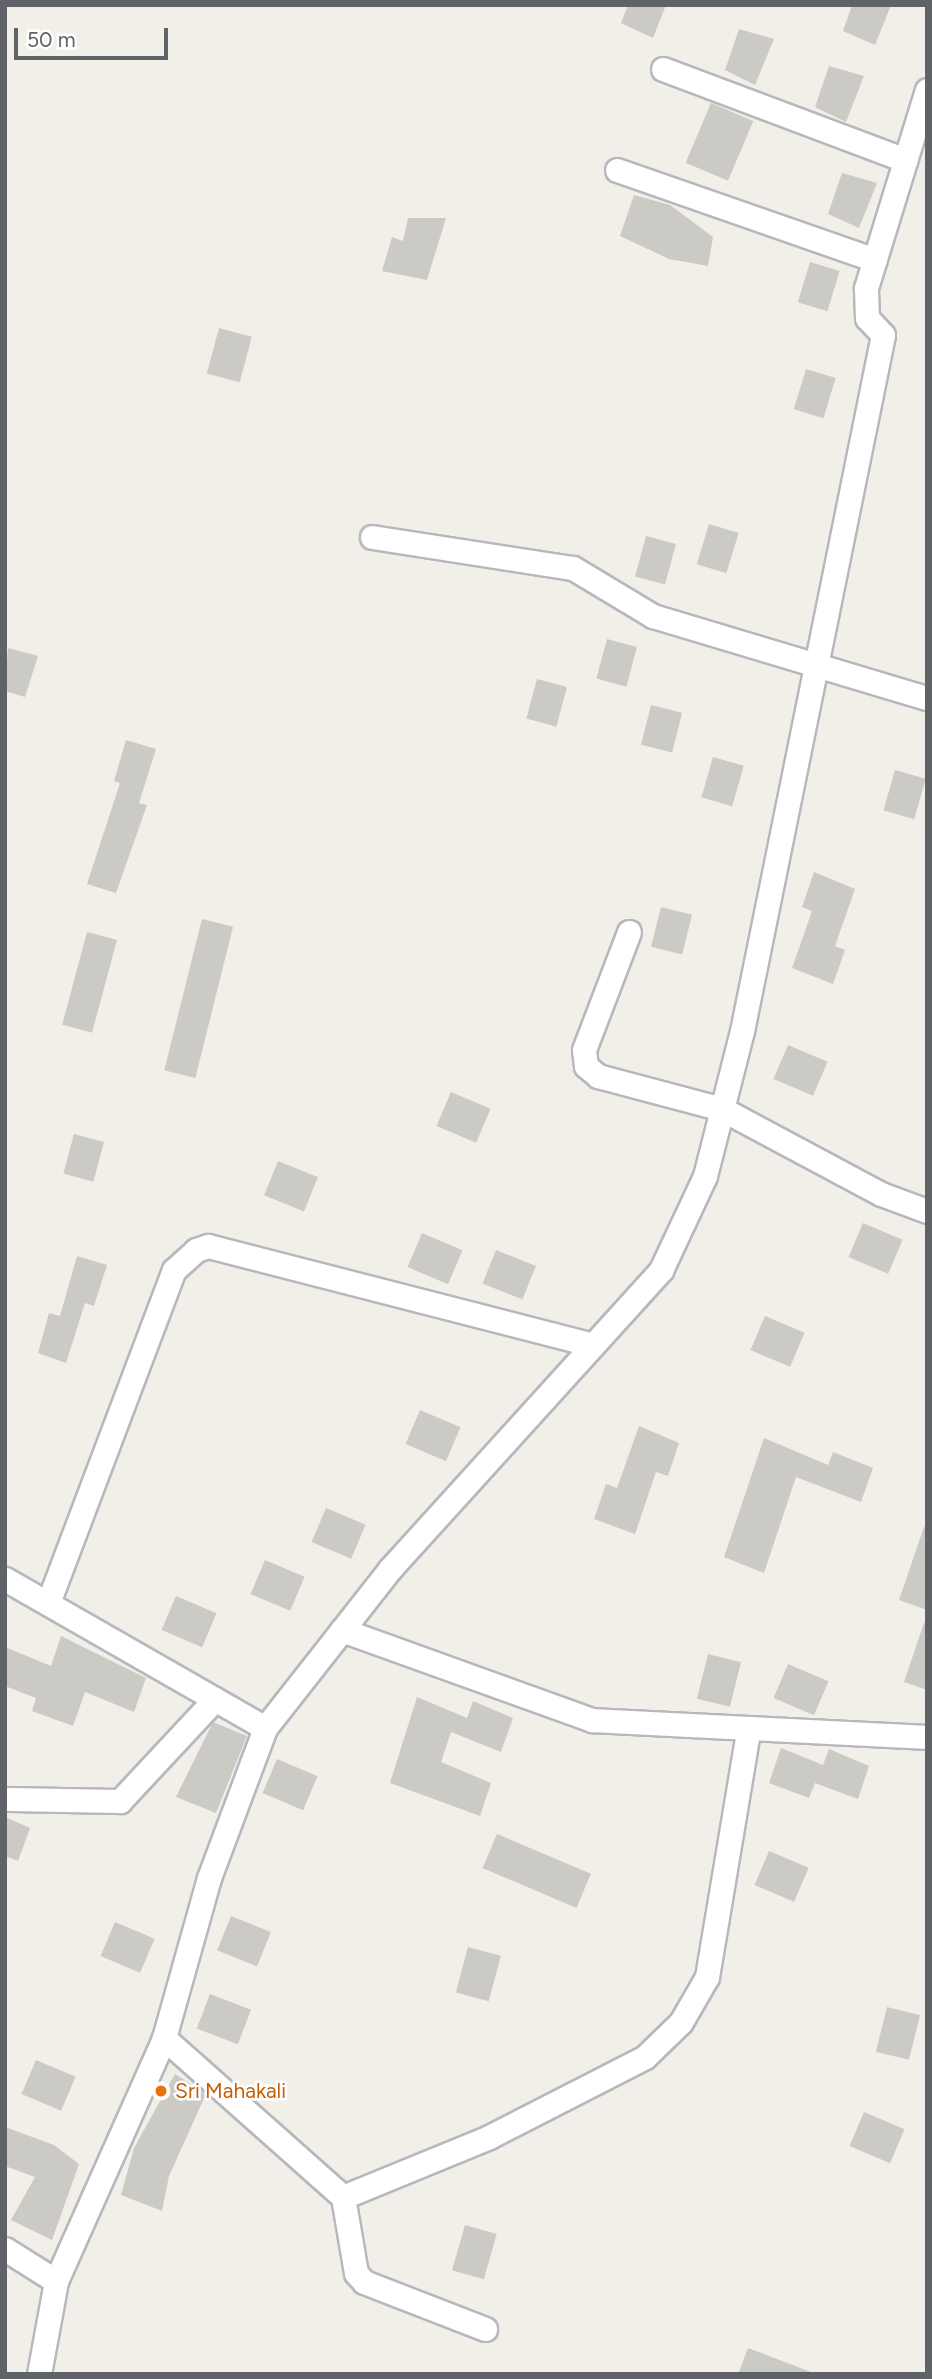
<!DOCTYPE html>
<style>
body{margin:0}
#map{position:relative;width:932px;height:2379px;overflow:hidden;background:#f1efe8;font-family:Figtree,sans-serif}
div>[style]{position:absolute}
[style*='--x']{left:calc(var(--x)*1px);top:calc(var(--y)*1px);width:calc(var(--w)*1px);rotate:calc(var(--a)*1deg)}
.building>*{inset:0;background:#cccac5;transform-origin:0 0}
.roads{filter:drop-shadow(2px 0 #b5b8bc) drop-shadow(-2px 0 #b5b8bc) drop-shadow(0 2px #b5b8bc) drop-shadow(0 -2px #b5b8bc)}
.minor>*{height:23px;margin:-11.5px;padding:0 11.5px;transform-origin:11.5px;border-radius:11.5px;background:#fff}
.dots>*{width:19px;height:19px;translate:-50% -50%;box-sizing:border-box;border:4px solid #fff;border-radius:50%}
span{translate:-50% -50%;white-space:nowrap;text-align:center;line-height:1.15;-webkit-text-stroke:5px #fff;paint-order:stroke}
.food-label{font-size:21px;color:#c56008}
.left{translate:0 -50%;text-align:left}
.frame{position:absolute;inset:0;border:7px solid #5f6368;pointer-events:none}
.scale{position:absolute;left:14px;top:28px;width:154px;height:32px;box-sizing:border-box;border:4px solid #5f6368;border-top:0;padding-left:9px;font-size:21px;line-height:24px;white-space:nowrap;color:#5f6368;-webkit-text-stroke:5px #fff;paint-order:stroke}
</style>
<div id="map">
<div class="building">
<i style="clip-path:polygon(628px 5px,666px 5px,653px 38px,621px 23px)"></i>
<i style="clip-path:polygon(852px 5px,891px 5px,875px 45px,843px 31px)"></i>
<i style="clip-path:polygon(739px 29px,774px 39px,755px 85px,725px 70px)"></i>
<i style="clip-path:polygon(829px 66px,864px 76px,846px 122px,815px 107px)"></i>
<i style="left:711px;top:103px;width:46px;height:65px;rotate:23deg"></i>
<i style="clip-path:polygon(842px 173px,877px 183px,859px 228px,828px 214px)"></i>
<i style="clip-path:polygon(634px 195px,670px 205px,713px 237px,708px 266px,669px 259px,620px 236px)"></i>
<i style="clip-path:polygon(408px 218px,446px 218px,427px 280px,382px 271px,392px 237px,403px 241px)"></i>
<i style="left:810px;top:262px;width:31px;height:42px;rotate:17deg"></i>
<i style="left:219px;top:328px;width:34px;height:47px;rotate:15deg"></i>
<i style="left:806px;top:369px;width:31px;height:42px;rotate:17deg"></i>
<i style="left:709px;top:524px;width:31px;height:42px;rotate:17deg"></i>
<i style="left:646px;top:536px;width:31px;height:42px;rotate:15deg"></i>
<i style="left:607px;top:639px;width:31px;height:41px;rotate:15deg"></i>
<i style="clip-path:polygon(8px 648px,38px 656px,25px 697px,5px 691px)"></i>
<i style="left:537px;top:679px;width:31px;height:41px;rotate:15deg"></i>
<i style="left:651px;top:705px;width:32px;height:41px;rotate:14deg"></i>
<i style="clip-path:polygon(126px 740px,156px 749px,139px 803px,147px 805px,116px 893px,87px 884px,120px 783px,114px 781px)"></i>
<i style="left:713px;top:757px;width:32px;height:42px;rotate:16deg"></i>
<i style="left:895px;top:770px;width:32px;height:42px;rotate:16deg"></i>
<i style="clip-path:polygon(814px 872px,855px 889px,835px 946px,845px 950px,833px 984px,792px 968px,812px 911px,802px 907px)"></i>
<i style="left:661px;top:907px;width:32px;height:41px;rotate:14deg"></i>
<i style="left:202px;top:919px;width:32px;height:156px;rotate:14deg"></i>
<i style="left:87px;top:932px;width:31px;height:96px;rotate:15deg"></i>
<i style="left:788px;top:1045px;width:43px;height:37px;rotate:23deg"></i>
<i style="left:451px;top:1092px;width:43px;height:37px;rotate:23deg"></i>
<i style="left:74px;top:1134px;width:31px;height:41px;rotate:15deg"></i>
<i style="left:278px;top:1161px;width:43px;height:37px;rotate:22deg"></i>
<i style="left:863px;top:1223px;width:43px;height:37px;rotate:23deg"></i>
<i style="left:422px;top:1233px;width:44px;height:37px;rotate:23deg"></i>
<i style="left:496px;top:1250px;width:43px;height:36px;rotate:22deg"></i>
<i style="clip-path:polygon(77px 1256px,107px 1265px,94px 1306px,85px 1303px,66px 1363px,38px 1353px,49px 1313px,60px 1316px)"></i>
<i style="left:765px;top:1316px;width:43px;height:37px;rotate:23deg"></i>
<i style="left:420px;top:1410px;width:44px;height:37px;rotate:23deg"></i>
<i style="clip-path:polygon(639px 1426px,679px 1443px,668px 1476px,656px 1472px,635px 1534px,594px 1519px,606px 1484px,617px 1488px)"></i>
<i style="clip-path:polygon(764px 1438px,828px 1465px,833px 1452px,873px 1468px,861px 1502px,796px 1477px,764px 1573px,724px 1557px)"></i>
<i style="left:326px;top:1508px;width:43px;height:37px;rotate:23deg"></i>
<i style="clip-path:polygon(924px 1527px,927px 1527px,927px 1610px,899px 1600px)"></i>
<i style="left:265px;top:1560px;width:43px;height:37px;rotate:23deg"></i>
<i style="left:176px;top:1596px;width:44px;height:37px;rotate:23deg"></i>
<i style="clip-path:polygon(924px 1623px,927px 1623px,927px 1690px,904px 1682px)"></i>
<i style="clip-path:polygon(61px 1636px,146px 1678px,134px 1712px,85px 1692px,73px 1726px,32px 1711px,36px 1698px,5px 1686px,5px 1647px,51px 1666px)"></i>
<i style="left:708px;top:1654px;width:34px;height:46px;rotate:14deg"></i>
<i style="left:788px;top:1664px;width:44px;height:37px;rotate:23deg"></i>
<i style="clip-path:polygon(417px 1697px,467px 1718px,473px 1701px,513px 1718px,501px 1752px,451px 1732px,441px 1762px,491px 1783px,480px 1816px,390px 1783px)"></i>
<i style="clip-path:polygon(213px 1722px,247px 1736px,216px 1813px,176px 1797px)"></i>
<i style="clip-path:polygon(781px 1748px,823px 1765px,829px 1749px,869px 1766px,858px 1799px,815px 1783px,809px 1798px,769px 1783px)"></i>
<i style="left:277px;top:1759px;width:44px;height:37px;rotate:23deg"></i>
<i style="clip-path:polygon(5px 1817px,30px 1828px,18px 1861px,5px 1856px)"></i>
<i style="left:497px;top:1834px;width:102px;height:37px;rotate:23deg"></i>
<i style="left:769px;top:1851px;width:43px;height:37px;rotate:23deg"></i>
<i style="left:231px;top:1916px;width:43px;height:37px;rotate:22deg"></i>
<i style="left:115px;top:1922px;width:43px;height:37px;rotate:23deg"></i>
<i style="left:468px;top:1947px;width:34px;height:47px;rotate:15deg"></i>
<i style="left:210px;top:1994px;width:44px;height:37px;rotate:21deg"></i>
<i style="left:887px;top:2007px;width:34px;height:46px;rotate:14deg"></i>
<i style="left:36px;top:2060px;width:43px;height:37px;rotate:23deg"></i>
<i style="clip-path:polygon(175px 2074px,206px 2094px,169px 2176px,162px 2211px,121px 2195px,134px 2148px)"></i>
<i style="left:864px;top:2112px;width:44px;height:37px;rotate:23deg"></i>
<i style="clip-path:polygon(5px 2127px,54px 2145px,79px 2164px,52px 2240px,11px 2220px,35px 2177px,5px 2166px)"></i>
<i style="left:465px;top:2225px;width:33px;height:47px;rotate:16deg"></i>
<i style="clip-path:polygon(748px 2348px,811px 2372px,810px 2374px,738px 2374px)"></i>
</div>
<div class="roads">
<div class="minor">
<i style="--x:663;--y:69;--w:259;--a:20.6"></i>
<i style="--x:617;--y:170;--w:273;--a:19.2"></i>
<i style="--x:372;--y:537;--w:203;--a:8.8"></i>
<i style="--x:573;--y:568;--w:93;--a:31"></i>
<i style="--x:653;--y:616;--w:286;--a:16.7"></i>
<i style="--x:629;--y:932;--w:126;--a:110.9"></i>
<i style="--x:584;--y:1050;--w:16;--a:83"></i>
<i style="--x:586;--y:1066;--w:16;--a:40"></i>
<i style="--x:598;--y:1076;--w:128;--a:14.9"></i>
<i style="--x:722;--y:1109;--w:180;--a:28.1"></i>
<i style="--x:881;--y:1194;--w:49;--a:20.3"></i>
<i style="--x:5;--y:1579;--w:300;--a:29.8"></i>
<i style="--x:48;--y:1603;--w:356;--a:-69.3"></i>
<i style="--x:174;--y:1270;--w:30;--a:-42"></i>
<i style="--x:196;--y:1250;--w:13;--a:-18"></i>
<i style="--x:208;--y:1246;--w:395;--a:14.4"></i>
<i style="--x:342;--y:1630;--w:266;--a:19.8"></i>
<i style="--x:592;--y:1720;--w:335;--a:2.9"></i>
<i style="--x:5;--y:1799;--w:115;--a:1"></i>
<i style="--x:120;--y:1801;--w:139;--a:-47"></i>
<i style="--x:164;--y:2038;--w:239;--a:41.6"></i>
<i style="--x:343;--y:2197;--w:77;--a:80.3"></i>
<i style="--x:356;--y:2273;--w:12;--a:48"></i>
<i style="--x:364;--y:2282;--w:130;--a:21.2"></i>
<i style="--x:343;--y:2197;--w:158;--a:-22.3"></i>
<i style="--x:489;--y:2137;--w:175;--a:-27.1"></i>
<i style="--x:645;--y:2057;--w:50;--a:-44.2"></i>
<i style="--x:681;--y:2022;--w:52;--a:-60"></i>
<i style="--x:707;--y:1977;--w:249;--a:-80.5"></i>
<i style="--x:5;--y:2249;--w:60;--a:32.1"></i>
<i style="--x:39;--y:2374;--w:95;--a:-79.6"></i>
<i style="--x:56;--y:2281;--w:266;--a:-66"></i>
<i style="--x:164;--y:2038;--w:166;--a:-74.3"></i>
<i style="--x:209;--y:1878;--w:160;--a:-69.5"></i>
<i style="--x:265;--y:1728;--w:202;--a:-51.8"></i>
<i style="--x:390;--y:1569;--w:404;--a:-47.8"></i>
<i style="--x:661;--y:1270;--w:104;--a:-64.9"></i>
<i style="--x:705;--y:1176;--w:150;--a:-75.7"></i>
<i style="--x:742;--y:1031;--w:710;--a:-78.55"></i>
<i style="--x:883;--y:335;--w:23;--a:-133"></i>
<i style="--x:867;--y:318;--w:30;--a:-92"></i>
<i style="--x:866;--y:288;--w:207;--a:-72.9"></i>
</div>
</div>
<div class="dots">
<i style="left:161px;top:2091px;background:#e8710a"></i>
</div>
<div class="food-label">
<span class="left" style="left:175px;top:2091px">Sri Mahakali</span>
</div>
<div class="frame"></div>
<div class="scale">50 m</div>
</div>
